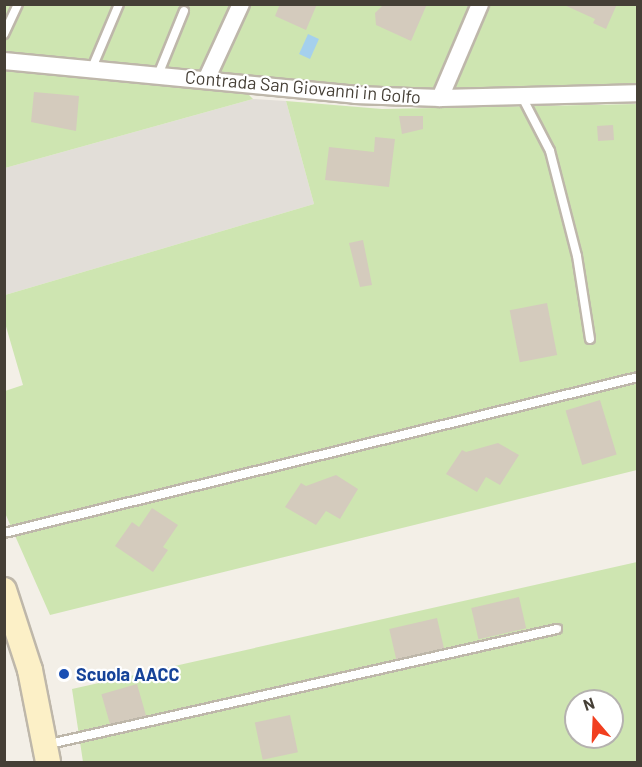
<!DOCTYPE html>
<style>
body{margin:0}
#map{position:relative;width:642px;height:767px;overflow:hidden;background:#f3efe7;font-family:Barlow,sans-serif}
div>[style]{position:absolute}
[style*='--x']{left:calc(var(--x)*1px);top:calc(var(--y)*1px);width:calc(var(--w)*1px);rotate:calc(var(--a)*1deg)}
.industrial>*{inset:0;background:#e2ded8}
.green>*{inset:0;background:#cee5b1}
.water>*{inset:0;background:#a5d0ed;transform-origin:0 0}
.building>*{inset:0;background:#d4cbbd;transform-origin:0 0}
.roads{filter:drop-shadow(2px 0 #beb7aa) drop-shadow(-2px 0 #beb7aa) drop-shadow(0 2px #beb7aa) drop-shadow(0 -2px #beb7aa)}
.service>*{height:8px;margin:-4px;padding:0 4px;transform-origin:4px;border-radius:4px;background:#fff}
.minor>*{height:16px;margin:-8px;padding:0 8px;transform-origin:8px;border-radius:8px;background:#fff}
.secondary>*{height:24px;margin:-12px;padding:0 12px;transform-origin:12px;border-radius:12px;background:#fcf0c7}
.dots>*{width:16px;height:16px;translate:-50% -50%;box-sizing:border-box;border:3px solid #fff;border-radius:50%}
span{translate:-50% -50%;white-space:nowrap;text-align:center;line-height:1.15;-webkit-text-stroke:4.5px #fff;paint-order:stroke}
.street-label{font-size:18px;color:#453f36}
.transit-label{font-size:18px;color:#164399;font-weight:700}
.left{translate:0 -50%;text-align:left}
.frame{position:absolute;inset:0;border:6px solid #453f36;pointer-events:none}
.north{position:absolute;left:564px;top:689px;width:60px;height:60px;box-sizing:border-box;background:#fff;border:2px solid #b5b2af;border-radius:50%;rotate:341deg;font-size:16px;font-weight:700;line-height:24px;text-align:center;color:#453f36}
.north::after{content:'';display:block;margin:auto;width:21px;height:27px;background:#f13f1f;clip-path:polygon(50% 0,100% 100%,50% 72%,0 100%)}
</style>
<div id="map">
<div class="industrial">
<i style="clip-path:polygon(253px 99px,286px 101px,314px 204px,5px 295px,5px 168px)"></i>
</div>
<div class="green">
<i style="clip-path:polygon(4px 5px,637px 5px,637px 91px,437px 96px,5px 57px)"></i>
<i style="clip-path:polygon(5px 69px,246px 92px,253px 99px,5px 168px)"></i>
<i style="clip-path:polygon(286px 101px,382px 109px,637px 104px,637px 470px,50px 615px,5px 513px,5px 391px,23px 385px,5px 323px,5px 295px,314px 204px)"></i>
<i style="clip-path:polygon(evenodd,637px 562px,637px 762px,83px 762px,72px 689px,637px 562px,576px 701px,612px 701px,612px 737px,576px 737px,576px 701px)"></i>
</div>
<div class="water">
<i style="left:308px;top:34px;width:12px;height:22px;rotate:24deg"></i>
</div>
<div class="building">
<i style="clip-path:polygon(280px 4px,317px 4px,306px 30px,275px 16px)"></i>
<i style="clip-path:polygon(384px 4px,427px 4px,411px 41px,376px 25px,375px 13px)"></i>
<i style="clip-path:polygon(562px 4px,617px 4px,606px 29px,593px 23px,595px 19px)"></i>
<i style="clip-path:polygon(34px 92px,79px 96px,76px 131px,31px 122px)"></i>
<i style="clip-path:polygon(399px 116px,423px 116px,423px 129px,402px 134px)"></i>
<i style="left:613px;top:125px;width:15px;height:16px;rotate:86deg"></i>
<i style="clip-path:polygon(375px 137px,395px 139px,389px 187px,325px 180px,329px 147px,374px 152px)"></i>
<i style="clip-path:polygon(363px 240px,372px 285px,360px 287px,349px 243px)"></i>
<i style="left:547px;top:303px;width:53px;height:38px;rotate:79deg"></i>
<i style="left:600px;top:400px;width:57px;height:36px;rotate:73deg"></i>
<i style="clip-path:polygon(498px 443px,519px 455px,500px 485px,486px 477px,477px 492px,446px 474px,462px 450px,466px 452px)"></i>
<i style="clip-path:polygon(336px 475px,358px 489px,340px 519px,326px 511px,316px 525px,285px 507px,301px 483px,306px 486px)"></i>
<i style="clip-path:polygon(152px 508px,178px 525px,163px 547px,168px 550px,153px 572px,115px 546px,132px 522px,139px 527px)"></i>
<i style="left:519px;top:597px;width:32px;height:49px;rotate:77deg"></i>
<i style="left:437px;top:618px;width:31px;height:49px;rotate:77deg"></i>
<i style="left:137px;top:684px;width:33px;height:37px;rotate:74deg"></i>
<i style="left:290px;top:715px;width:38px;height:36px;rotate:78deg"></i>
</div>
<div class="roads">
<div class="service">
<i style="--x:4;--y:34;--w:33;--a:-65"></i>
<i style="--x:92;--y:68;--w:69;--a:-67.1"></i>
<i style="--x:158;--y:75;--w:69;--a:-67.9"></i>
<i style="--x:521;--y:95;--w:63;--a:62.6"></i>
<i style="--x:550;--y:151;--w:108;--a:75.6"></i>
<i style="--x:577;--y:256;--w:84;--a:81.1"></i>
<i style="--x:4;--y:533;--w:653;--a:-13.82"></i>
<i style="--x:45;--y:745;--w:525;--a:-12.77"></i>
</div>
<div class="minor">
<i style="--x:4;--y:61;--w:353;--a:5.5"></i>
<i style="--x:355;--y:95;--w:85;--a:2"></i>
<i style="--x:440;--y:98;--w:198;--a:-1.4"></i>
<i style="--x:206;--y:80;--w:84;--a:-65.3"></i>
<i style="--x:440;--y:98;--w:102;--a:-66.9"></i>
</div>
<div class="secondary">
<i style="--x:4;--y:590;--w:84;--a:72"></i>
<i style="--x:30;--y:670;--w:94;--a:78.9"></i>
</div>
</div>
<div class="dots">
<i style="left:64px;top:674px;background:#1a4fb4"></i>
</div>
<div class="street-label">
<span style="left:303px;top:87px;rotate:5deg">Contrada San Giovanni in Golfo</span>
</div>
<div class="transit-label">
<span class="left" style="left:76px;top:674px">Scuola AACC</span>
</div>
<div class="frame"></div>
<div class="north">N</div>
</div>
